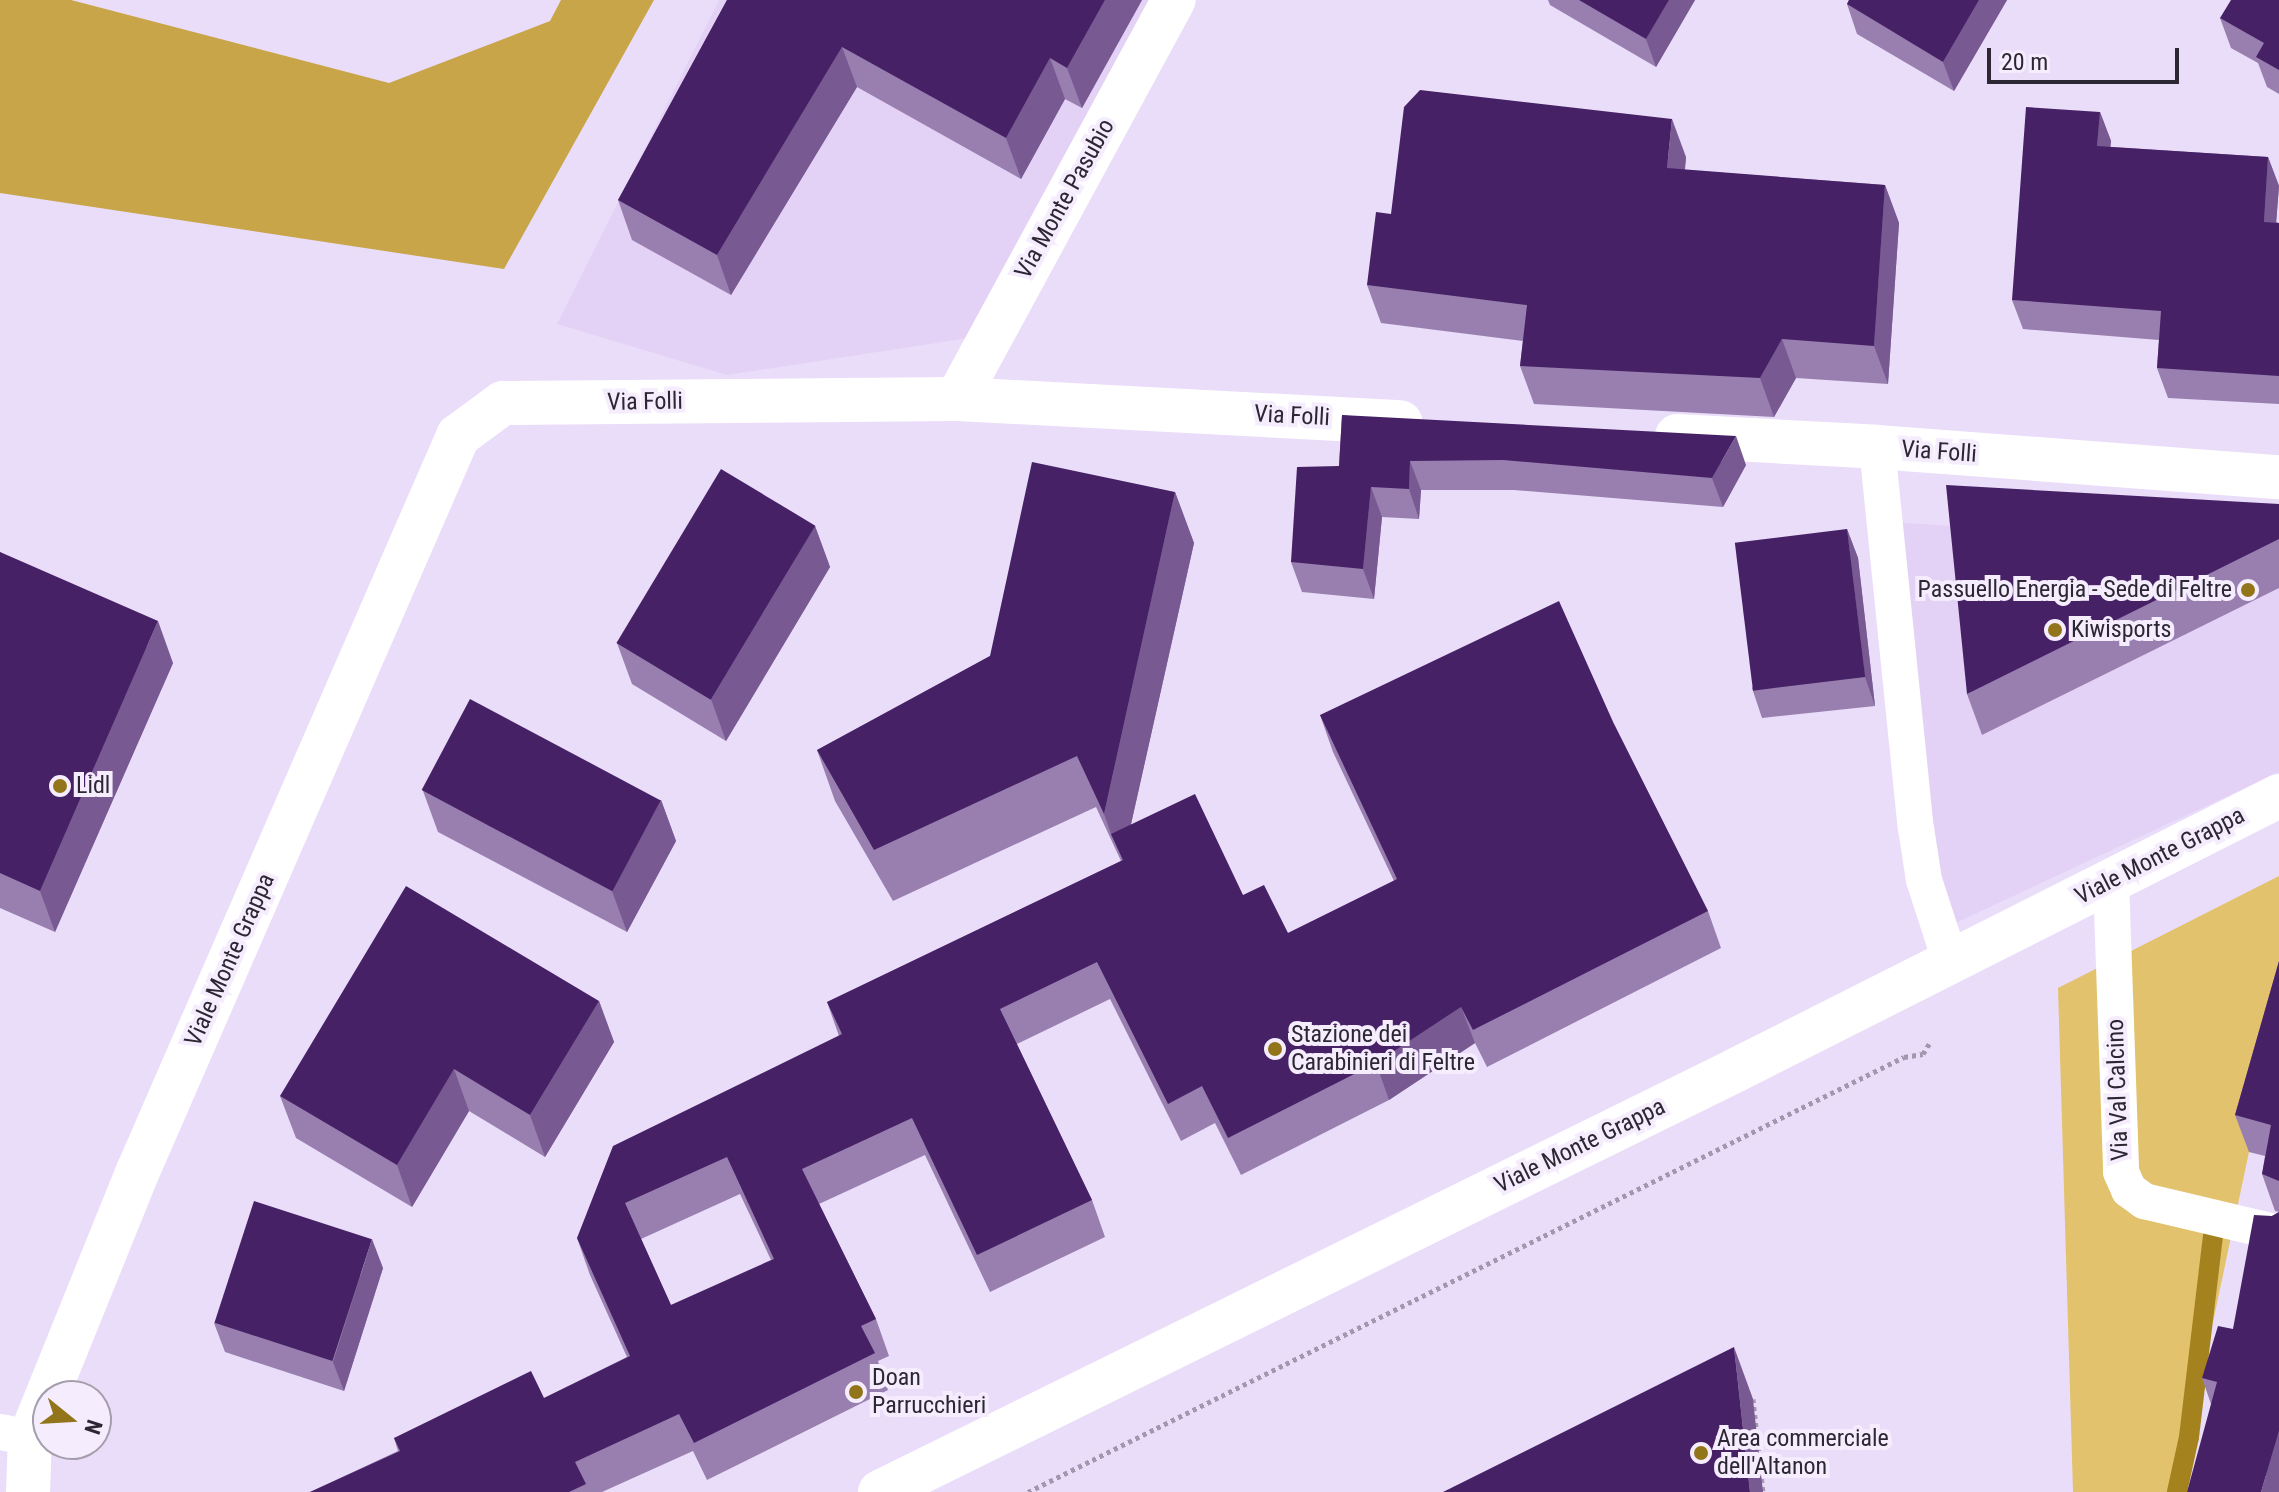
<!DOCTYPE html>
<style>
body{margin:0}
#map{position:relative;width:2279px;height:1492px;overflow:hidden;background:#eaddf9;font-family:"Roboto Condensed",sans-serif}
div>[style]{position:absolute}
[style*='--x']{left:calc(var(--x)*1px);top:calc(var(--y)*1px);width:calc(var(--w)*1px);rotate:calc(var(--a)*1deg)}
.built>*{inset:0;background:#e3d2f5}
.green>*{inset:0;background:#e2c26c}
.forest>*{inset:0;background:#c7a548}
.stream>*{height:20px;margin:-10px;padding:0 10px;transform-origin:10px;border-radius:10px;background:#a4831f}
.path>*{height:5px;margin-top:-2.5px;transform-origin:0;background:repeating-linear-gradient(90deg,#a298ae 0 4px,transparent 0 8px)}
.lane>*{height:36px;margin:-18px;padding:0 18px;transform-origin:18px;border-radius:18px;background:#fff}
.street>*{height:44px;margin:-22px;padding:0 22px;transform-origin:22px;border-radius:22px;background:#fff}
.primary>*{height:44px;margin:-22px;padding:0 22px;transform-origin:22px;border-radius:22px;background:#fff}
.wall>*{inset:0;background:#987fb0}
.shaded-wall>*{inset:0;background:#785992}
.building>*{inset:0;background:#472166;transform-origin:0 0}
.dots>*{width:22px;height:22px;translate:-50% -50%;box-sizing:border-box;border:4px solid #f5edfe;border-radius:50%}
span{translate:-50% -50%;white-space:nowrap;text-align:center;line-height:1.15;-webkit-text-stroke:8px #f5edfe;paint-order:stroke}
.street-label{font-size:24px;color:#2c2732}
.poi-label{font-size:24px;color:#2c2732}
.right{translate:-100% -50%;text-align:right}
.left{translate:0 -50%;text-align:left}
.north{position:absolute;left:32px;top:1380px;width:80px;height:80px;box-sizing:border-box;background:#f5edfe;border:2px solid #a59eac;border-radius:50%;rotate:108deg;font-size:22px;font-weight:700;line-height:32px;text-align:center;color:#2c2732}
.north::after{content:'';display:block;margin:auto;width:28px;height:36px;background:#92751b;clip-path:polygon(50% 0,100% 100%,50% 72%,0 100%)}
.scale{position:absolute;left:1987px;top:48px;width:192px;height:36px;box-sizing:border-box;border:4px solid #2c2732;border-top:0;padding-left:10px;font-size:24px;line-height:28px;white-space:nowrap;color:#2c2732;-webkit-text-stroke:6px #f5edfe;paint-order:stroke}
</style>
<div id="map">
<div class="built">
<i style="clip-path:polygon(719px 0,1167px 0,988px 335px,727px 375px,557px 324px)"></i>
<i style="clip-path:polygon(1887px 522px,2279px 545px,2279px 772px,1932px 934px)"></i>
</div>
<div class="green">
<i style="clip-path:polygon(2279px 876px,2279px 1045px,2249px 1152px,2177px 1492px,2073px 1492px,2058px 988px)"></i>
</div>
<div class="forest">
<i style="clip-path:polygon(0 0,71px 0,389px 83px,550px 21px,561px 0,654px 0,504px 269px,0 193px)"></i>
</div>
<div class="stream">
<i style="--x:2177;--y:1492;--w:56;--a:-77.7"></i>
<i style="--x:2189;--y:1437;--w:203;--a:-83.2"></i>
</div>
<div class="path">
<i style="--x:1748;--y:1401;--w:5;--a:-22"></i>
<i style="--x:1753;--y:1399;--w:94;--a:83.9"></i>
<i style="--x:1028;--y:1492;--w:978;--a:-26.41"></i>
<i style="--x:1904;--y:1057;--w:19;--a:-9"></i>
<i style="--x:1923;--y:1054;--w:12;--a:-59"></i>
</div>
<div class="lane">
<i style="--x:1877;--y:447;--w:383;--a:84.2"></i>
<i style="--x:1916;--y:828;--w:53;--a:81.3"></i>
<i style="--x:1924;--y:880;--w:84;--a:72"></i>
<i style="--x:2111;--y:880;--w:292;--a:88"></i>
<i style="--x:2121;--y:1172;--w:20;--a:66"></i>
<i style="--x:2129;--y:1190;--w:19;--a:36"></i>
<i style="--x:2144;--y:1201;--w:139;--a:13.3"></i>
<i style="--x:0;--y:1432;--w:31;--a:11"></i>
</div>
<div class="street">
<i style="--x:957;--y:399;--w:454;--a:-61.5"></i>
<i style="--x:1677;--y:436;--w:200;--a:3.1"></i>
<i style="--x:1877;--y:447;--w:403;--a:4.3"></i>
<i style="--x:28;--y:1492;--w:54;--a:-87.9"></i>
<i style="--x:30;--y:1438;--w:288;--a:-68"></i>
<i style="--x:138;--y:1171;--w:802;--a:-66.47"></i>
<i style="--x:458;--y:436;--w:56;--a:-36.3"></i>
<i style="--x:503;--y:403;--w:454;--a:-0.5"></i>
<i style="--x:957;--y:399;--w:444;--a:3"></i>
</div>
<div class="primary">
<i style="--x:880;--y:1492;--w:954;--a:-26.24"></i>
<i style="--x:1736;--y:1070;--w:608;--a:-26.78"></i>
</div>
<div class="wall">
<i style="clip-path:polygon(727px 0,1142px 0,1082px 108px,1065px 99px,1021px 179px,857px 87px,731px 295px,632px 240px,618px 200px)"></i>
<i style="clip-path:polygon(1548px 0,1695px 0,1656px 67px,1550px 5px)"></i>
<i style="clip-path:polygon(1849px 0,2007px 0,1954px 91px,1857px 34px,1847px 4px)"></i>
<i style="clip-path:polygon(2279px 0,2279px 94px,2267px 87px,2258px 63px,2231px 48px,2220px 18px)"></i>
<i style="clip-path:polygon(2100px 112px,2111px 141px,2110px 147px,2268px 157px,2279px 186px,2276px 222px,2279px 223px,2279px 404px,2168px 398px,2157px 368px,2159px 340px,2023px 329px,2012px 300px)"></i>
<i style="clip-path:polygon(1686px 157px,1685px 170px,1885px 185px,1899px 223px,1888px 384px,1796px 378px,1774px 417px,1534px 404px,1520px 366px,1523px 341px,1381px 323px,1367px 285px,1391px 214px)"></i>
<i style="clip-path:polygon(1342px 415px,1746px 465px,1723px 507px,1514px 490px,1421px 490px,1419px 519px,1382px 517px,1374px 599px,1302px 592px,1291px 562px,1339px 466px)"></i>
<i style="clip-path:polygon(evenodd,1175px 492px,1194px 543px,1131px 824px,1243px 895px,1288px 933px,1394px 881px,1333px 752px,1320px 715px,1614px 724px,1708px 911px,1721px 948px,1487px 1067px,1475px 1043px,1389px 1100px,1241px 1175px,1215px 1123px,1181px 1141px,1110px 999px,1017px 1044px,1092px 1200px,1105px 1237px,990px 1292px,925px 1155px,819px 1204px,876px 1319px,889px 1356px,878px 1361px,888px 1390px,707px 1480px,693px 1451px,602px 1492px,310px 1492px,398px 1451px,394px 1438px,544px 1398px,627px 1357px,590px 1275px,577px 1238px,839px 1036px,827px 1002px,1121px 861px,1096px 807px,893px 901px,835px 801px,817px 750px,990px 656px,1175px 492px,740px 1194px,771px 1260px,671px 1305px,641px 1239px,740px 1194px)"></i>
<i style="clip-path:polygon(2279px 504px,2279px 588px,1982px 735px,1967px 694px)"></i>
<i style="clip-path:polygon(815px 526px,830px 567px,726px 741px,632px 684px,617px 643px)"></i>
<i style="clip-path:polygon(1847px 529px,1858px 558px,1875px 706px,1762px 718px,1752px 688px)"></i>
<i style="clip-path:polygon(0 552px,173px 663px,55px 932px,0 908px)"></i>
<i style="clip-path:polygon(423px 791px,661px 800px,676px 841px,627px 932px,438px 832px)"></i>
<i style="clip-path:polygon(2279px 961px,2279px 1492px,2211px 1404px,2202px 1378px,2233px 1329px,2272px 1216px,2279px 1212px,2275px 1211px,2262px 1174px,2265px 1156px,2249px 1152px,2235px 1115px)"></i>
<i style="clip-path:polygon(599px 1001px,614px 1042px,545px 1157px,469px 1111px,412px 1207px,296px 1138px,280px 1096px)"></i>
<i style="clip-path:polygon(383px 1268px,344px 1391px,225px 1352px,214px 1323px)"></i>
</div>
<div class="shaded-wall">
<i style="clip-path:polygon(1105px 0,1142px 0,1082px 108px,1067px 68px)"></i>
<i style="clip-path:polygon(1669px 0,1695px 0,1656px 67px,1646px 39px)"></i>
<i style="clip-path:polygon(1979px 0,2007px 0,1954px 91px,1943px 62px)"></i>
<i style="clip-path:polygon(842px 47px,857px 87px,731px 295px,717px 255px)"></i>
<i style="clip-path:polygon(1050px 58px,1065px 99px,1021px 179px,1006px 138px)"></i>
<i style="clip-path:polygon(2100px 112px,2111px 141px,2108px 175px,2097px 146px)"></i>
<i style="clip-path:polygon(1672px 119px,1686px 157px,1681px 207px,1667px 168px)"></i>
<i style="clip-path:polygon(2268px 157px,2279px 186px,2274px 251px,2264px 222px)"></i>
<i style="clip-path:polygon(1885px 185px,1899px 223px,1888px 384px,1874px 346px)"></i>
<i style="clip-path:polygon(1782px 339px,1796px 378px,1774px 417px,1760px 378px)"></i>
<i style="clip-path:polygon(1736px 436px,1746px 465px,1723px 507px,1712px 478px)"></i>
<i style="clip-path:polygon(1410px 461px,1421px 490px,1419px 519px,1409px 489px)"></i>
<i style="clip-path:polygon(1371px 487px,1382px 517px,1374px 599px,1363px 569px)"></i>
<i style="clip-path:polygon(1175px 492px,1194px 543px,1123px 860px,1111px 834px,1122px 865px,1104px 814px)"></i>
<i style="clip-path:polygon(815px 526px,830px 567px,726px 741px,711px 699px)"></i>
<i style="clip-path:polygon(1847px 529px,1858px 558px,1875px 706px,1865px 677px)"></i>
<i style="clip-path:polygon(158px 621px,173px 663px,55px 932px,40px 891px)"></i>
<i style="clip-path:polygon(661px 800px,676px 841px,627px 932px,612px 891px)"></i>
<i style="clip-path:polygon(599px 1001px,614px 1042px,545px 1157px,530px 1115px)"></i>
<i style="clip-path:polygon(1461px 1007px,1475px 1043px,1389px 1100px,1376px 1063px)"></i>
<i style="clip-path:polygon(454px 1069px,469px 1111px,412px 1207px,397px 1165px)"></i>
<i style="clip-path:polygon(372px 1239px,383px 1268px,344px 1391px,333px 1362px)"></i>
<i style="clip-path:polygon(1734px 1347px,1753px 1399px,1763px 1492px,1750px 1492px)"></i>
<i style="clip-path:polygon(2279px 1431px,2279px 1492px,2261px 1492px)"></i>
</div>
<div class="building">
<i style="clip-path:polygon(727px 0,1105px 0,1067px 68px,1050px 58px,1006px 138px,842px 47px,717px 255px,618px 200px)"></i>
<i style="clip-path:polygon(1579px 0,1669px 0,1646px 39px)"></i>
<i style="clip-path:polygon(1849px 0,1979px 0,1943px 62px,1847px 4px)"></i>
<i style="clip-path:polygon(2231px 0,2279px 0,2279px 70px,2256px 57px,2264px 43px,2220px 18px)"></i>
<i style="clip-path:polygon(1420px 90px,1672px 119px,1667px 168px,1885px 185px,1874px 346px,1782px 339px,1760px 378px,1520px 366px,1527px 305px,1367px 285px,1376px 212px,1391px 214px,1404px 107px)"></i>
<i style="clip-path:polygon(2026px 107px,2100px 112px,2097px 146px,2268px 157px,2264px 222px,2279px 223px,2279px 376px,2157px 368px,2161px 311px,2012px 300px)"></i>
<i style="clip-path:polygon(1342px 415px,1736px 436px,1712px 478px,1503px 460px,1410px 461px,1409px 489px,1371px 487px,1363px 569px,1291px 562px,1297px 467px,1339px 466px)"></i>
<i style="clip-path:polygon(1032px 462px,1175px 492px,1104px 814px,1077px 756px,874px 850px,817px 750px,990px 656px)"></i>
<i style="left:721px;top:469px;width:110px;height:203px;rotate:31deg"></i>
<i style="clip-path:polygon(1946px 485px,2279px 504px,2279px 539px,1967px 694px)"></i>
<i style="left:1847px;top:529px;width:149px;height:113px;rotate:83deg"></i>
<i style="clip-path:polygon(0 552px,158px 621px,40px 891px,0 873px)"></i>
<i style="clip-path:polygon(evenodd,1559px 601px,1614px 724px,1708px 911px,1473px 1030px,1461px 1007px,1376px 1063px,1228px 1138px,1202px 1086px,1168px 1104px,1097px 962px,1000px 1009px,1092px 1200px,977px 1255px,912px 1118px,802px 1169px,876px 1319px,861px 1326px,875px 1353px,694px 1443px,679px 1414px,575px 1462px,586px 1484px,569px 1492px,310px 1492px,400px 1451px,394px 1438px,531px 1371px,544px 1398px,630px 1356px,577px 1238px,613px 1146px,842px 1034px,827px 1002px,1123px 860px,1111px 834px,1195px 794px,1243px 895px,1264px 885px,1288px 933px,1397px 879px,1320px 715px,1559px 601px,727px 1157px,774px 1259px,671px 1305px,625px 1203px,727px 1157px)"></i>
<i style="left:470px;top:699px;width:216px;height:103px;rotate:28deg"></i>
<i style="clip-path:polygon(406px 886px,599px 1001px,530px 1115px,454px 1069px,397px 1165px,280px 1096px)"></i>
<i style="clip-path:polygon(2279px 961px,2279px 1181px,2262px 1174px,2271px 1125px,2235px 1115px)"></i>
<i style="left:254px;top:1201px;width:124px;height:128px;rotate:18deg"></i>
<i style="clip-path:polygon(2279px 1212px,2279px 1431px,2261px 1492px,2187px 1492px,2217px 1382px,2202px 1378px,2218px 1326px,2233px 1329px,2254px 1215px,2272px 1216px)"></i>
<i style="clip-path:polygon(1734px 1347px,1750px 1492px,1443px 1492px)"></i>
</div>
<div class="dots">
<i style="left:2248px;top:590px;background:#92751b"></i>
<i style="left:2055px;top:630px;background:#92751b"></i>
<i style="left:60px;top:786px;background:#92751b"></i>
<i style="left:1275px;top:1049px;background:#92751b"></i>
<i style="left:856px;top:1392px;background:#92751b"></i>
<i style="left:1701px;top:1453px;background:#92751b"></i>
</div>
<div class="street-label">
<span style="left:1065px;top:199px;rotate:-61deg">Via Monte Pasubio</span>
<span style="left:645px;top:402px;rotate:-1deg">Via Folli</span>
<span style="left:1292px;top:416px;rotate:3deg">Via Folli</span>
<span style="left:1939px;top:452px;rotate:4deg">Via Folli</span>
<span style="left:2160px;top:856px;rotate:-27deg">Viale Monte Grappa</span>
<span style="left:230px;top:960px;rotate:-66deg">Viale Monte Grappa</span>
<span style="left:2118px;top:1090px;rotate:-92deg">Via Val Calcino</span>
<span style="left:1580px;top:1146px;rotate:-26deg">Viale Monte Grappa</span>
</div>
<div class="poi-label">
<span class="right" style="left:2232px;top:590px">Passuello Energia - Sede di Feltre</span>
<span class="left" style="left:2071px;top:630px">Kiwisports</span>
<span class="left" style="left:76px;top:786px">Lidl</span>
<span class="left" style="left:1291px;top:1049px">Stazione dei<br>Carabinieri di Feltre</span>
<span class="left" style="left:872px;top:1392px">Doan<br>Parrucchieri</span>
<span class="left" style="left:1717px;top:1453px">Area commerciale<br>dell'Altanon</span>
</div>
<div class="north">N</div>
<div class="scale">20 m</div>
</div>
